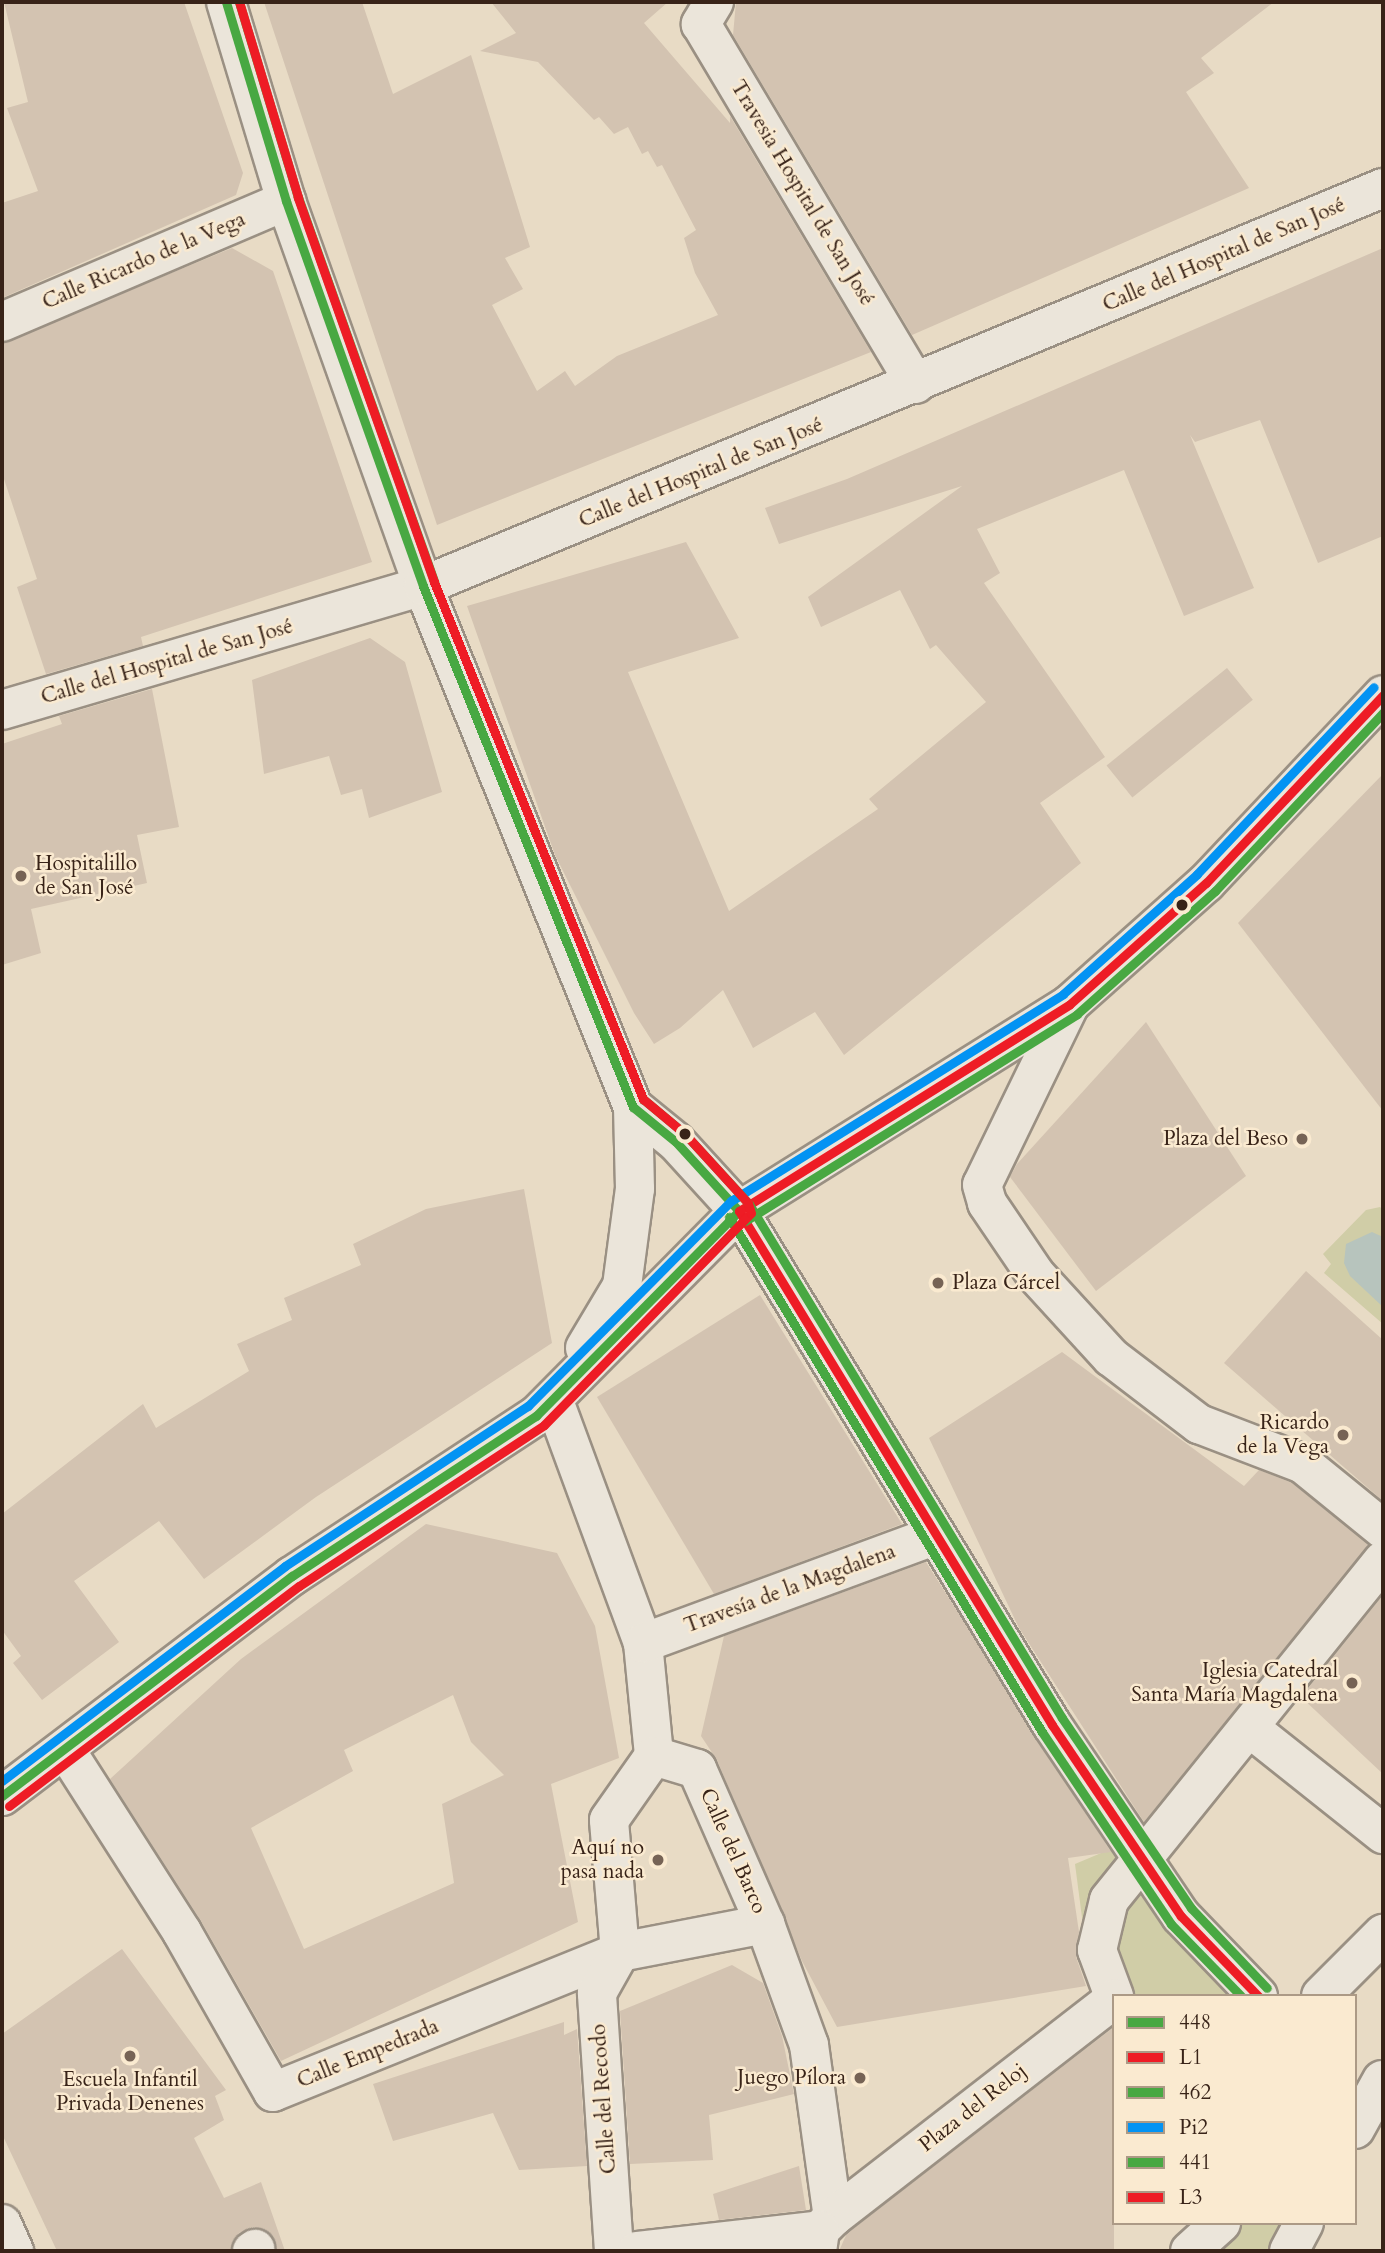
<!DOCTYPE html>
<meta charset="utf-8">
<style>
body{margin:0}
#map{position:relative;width:1385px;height:2253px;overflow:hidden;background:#e8dbc5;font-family:Cardo,serif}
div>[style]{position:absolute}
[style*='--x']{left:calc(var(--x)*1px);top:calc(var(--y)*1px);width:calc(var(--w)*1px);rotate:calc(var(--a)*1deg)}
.green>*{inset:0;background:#d0cda7}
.water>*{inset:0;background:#b7c4bd}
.building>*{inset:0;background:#d3c3b1;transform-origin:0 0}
.roads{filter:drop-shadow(2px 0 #9a9083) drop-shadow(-2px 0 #9a9083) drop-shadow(0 2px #9a9083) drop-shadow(0 -2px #9a9083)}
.street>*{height:38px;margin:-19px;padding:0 19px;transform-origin:19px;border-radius:19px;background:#ebe5da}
.bus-1>*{height:9px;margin:-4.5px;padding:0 4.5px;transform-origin:4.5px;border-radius:4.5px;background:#48a842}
.bus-2>*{height:9px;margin:-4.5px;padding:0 4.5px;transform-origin:4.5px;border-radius:4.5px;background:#ee1c25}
.bus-3>*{height:9px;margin:-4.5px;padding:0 4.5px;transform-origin:4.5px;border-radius:4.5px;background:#48a842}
.bus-4>*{height:9px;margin:-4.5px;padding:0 4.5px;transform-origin:4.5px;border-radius:4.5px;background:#0393f3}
.bus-5>*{height:9px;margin:-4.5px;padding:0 4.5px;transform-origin:4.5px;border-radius:4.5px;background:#48a842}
.bus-6>*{height:9px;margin:-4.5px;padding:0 4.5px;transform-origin:4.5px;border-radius:4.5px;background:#ee1c25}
.dots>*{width:19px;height:19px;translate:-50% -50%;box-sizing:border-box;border:4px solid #faead0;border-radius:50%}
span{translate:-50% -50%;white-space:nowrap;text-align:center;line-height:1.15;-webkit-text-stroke:5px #faead0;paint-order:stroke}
.street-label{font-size:21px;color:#382318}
.poi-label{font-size:21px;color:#382318}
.left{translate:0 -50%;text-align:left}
.right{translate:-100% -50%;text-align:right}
.frame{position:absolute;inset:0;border:4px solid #382318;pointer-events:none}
.legend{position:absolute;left:1112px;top:1994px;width:245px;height:231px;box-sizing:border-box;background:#faead0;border:2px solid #ac9a86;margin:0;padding:9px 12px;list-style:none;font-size:21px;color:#382318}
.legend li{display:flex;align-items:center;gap:14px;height:35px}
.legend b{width:35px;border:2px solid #ac9a86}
</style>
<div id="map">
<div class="green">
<i style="clip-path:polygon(1380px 1207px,1383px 1210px,1383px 1324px,1324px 1273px,1331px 1264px,1323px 1254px,1366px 1210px)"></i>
<i style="clip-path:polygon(1113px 1848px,1256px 1996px,1114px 1996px,1086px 1948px,1075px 1864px)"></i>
<i style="clip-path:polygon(1242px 2223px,1283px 2223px,1268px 2251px,1208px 2251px)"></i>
</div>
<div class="water">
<i style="clip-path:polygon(1372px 1232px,1383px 1237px,1383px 1307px,1350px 1276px,1344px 1263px,1346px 1244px)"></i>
</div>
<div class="building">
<i style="clip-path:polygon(4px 2px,184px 2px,243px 173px,236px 195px,2px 298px,2px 203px,38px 191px,7px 108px,28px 102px)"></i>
<i style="clip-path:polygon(264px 2px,362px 2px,393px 94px,471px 55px,530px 247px,505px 258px,523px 289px,492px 305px,537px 391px,565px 371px,575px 386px,617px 356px,718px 315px,695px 273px,684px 238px,696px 230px,662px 165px,657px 167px,648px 151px,642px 154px,628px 127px,614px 134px,599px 117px,594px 120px,538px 62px,480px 51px,516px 33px,491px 2px,668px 2px,644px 23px,730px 123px,730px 116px,871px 352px,437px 525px)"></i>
<i style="clip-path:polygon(736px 2px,1274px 2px,1201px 58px,1214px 73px,1186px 92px,1249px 188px,912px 335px,733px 35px)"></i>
<i style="clip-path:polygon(232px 248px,273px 271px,372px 562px,141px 637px,143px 646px,46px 674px,17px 587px,37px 579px,2px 473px,2px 343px)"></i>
<i style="clip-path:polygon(1383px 248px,1383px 536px,1318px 563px,1260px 420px,1195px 442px,1190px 435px,1254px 588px,1184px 616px,1124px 470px,977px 529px,1000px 573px,984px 583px,1105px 757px,1040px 803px,1081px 863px,844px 1055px,815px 1012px,753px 1048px,723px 990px,680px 1028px,654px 1044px,634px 1013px,555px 855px,467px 606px,686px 542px,739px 638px,628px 672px,729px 911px,878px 809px,869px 799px,986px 702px,936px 645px,930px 649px,900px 590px,821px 627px,808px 597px,962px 486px,779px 544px,765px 508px,847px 479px)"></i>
<i style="clip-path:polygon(370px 638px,405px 662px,442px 792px,369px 818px,362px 789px,341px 795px,329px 756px,264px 774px,252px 680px)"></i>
<i style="left:1227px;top:668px;width:41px;height:155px;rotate:51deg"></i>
<i style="clip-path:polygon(152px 689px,179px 827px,137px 835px,147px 883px,31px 909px,41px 953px,2px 965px,2px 744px,62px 724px,59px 716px)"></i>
<i style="clip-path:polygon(1383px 774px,1383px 1111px,1238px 923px)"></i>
<i style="clip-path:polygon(1146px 1022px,1246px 1176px,1096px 1291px,1010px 1177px,1017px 1164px)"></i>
<i style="clip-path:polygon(524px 1189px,552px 1343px,316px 1497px,204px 1579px,159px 1521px,74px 1581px,119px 1642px,42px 1700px,13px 1663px,21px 1656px,2px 1630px,2px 1514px,143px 1404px,156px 1428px,249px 1371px,237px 1344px,292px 1320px,284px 1298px,361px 1265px,353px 1244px,426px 1209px)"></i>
<i style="clip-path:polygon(1306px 1271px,1383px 1340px,1383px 1501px,1224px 1363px)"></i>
<i style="clip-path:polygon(760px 1295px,902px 1524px,714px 1594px,597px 1397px)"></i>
<i style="clip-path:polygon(1062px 1352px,1244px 1486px,1259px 1470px,1292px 1483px,1368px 1545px,1144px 1822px,1019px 1628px,929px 1438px)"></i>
<i style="clip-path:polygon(evenodd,426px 1524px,557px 1553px,595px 1626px,619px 1758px,551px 1784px,578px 1922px,281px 2061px,201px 1921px,110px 1779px,241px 1659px,426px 1524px,453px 1695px,471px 1742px,504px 1775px,442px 1804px,454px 1883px,304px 1949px,251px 1828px,353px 1771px,344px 1750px,453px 1695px)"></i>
<i style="clip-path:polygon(926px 1562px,1111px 1852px,1068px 1858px,1079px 1932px,1076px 1957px,1086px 1986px,837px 2027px,802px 1961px,717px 1760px,701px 1736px,724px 1636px)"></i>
<i style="clip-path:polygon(1383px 1595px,1383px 1774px,1301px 1697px)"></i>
<i style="clip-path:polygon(122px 1949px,226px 2090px,215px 2096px,224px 2120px,194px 2138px,224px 2198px,261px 2182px,285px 2251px,276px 2251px,273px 2236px,254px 2227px,239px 2233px,230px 2251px,57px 2251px,2px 2134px,2px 2034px)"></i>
<i style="clip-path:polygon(732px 1965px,763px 1983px,782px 2036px,794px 2094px,709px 2115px,713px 2160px,630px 2164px,620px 2011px)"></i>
<i style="clip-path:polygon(564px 2022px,564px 2035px,577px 2029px,587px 2166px,519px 2170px,493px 2113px,393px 2141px,373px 2084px)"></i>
<i style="clip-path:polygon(1114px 2027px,1114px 2251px,839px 2251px,847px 2233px)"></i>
<i style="clip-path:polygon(799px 2166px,806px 2210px,719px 2220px,713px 2194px)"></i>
</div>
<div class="roads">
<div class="street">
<i style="--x:226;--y:2;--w:208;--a:73.2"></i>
<i style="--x:286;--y:201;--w:409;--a:70.4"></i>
<i style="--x:423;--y:586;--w:562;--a:68.05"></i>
<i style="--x:633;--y:1107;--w:55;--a:39.1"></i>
<i style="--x:676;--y:1142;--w:93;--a:47.6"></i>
<i style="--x:739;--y:1211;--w:602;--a:58.66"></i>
<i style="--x:1052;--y:1725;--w:230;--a:56"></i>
<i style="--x:1181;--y:1916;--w:111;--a:46.1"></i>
<i style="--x:714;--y:2;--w:26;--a:121"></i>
<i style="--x:701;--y:24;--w:419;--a:59.2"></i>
<i style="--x:2;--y:322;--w:309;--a:-23.1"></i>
<i style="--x:2;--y:710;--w:439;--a:-16.4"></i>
<i style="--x:423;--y:586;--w:1039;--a:-22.52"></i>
<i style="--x:1070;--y:1004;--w:201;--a:115.9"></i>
<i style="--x:982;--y:1185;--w:19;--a:74"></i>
<i style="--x:987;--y:1203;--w:86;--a:55.9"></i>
<i style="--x:1035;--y:1274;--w:113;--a:47.5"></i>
<i style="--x:1111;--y:1357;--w:111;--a:37.3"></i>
<i style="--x:1199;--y:1424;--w:111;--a:21"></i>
<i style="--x:1303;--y:1464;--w:103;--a:39.1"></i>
<i style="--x:585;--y:1348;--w:72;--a:-59.2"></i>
<i style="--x:622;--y:1286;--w:98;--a:-82.4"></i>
<i style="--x:635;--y:1189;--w:82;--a:-91.4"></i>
<i style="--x:554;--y:1401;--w:258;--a:69.8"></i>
<i style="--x:643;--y:1643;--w:114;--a:84.4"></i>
<i style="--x:643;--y:1643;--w:312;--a:-20.2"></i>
<i style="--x:1251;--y:1729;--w:169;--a:38.5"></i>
<i style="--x:65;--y:1749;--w:217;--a:57.4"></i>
<i style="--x:182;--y:1932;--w:184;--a:60.4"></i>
<i style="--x:273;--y:2092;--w:374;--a:-22"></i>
<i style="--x:620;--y:1952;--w:148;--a:-10.9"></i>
<i style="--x:654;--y:1756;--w:45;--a:16.8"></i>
<i style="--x:697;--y:1769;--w:169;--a:66.3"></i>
<i style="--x:765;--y:1924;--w:129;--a:70"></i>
<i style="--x:809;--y:2045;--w:174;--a:82.1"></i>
<i style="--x:833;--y:2217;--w:18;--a:135"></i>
<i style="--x:820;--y:2230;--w:21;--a:98"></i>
<i style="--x:2;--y:1796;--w:364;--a:-37.2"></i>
<i style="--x:292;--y:1576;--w:292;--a:-33.3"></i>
<i style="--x:536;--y:1416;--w:289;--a:-45.3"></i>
<i style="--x:739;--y:1211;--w:390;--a:-32"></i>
<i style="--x:1070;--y:1004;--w:182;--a:-41.7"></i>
<i style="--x:1206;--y:883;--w:258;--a:-46.7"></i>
<i style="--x:620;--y:1952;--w:132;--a:-94.8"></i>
<i style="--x:609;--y:1820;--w:78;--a:-54.9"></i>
<i style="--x:1114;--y:1996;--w:49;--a:-110.3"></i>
<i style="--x:1097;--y:1950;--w:51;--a:-76.5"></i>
<i style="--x:1109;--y:1900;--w:436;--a:-51.1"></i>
<i style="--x:1321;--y:1996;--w:88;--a:-45"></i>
<i style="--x:1355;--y:2129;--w:56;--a:-61.1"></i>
<i style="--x:833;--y:2217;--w:356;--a:-37.8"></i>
<i style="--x:2;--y:2224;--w:30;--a:66"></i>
<i style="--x:252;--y:2251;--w:4;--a:-34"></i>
<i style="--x:614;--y:2251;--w:259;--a:-93.8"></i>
<i style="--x:597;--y:1993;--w:47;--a:-60.7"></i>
<i style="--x:637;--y:2251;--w:184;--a:-6.5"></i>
<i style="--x:1190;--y:2251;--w:42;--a:-42.1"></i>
<i style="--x:1289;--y:2251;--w:32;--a:-62"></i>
</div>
</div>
<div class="bus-1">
<i style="--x:226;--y:2;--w:208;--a:73.2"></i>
<i style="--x:286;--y:201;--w:409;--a:70.4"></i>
<i style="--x:423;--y:586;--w:562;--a:68.05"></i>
<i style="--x:633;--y:1107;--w:55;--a:39.1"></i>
<i style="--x:676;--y:1142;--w:93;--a:47.6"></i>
<i style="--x:2;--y:1796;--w:364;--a:-37.2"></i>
<i style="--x:292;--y:1576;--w:292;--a:-33.3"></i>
<i style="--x:536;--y:1416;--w:289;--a:-45.3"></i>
</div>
<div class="bus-2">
<i style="--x:739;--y:1211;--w:602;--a:58.66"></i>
<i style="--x:1052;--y:1725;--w:230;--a:56"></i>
<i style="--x:1181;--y:1916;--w:111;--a:46.1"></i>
<i style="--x:739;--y:1211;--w:390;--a:-32"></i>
<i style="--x:1070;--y:1004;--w:182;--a:-41.7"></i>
<i style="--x:1206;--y:883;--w:258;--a:-46.7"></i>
</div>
<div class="bus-3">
<i style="--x:729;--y:1217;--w:603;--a:58.71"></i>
<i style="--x:1042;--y:1732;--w:231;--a:56.1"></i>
<i style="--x:1171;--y:1924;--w:100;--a:45.8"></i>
<i style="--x:745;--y:1221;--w:391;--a:-31.9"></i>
<i style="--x:1077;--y:1014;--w:185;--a:-41.7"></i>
<i style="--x:1215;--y:891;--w:245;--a:-46.7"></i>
</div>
<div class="bus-4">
<i style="--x:2;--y:1781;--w:355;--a:-37.2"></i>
<i style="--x:285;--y:1566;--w:291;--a:-33.4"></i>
<i style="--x:528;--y:1406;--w:289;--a:-45.3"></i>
<i style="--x:731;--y:1201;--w:391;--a:-31.9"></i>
<i style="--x:1063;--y:994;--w:180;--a:-41.8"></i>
<i style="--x:1197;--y:874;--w:257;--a:-46.6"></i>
</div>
<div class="bus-5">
<i style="--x:239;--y:2;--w:204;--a:73.2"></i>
<i style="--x:298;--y:197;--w:408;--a:70.5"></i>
<i style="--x:434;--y:582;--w:558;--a:67.99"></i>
<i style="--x:643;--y:1099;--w:53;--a:39.7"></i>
<i style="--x:684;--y:1133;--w:96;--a:47.5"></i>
<i style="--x:749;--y:1204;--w:602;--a:58.66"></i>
<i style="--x:1062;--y:1718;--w:230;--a:55.8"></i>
<i style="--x:1191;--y:1908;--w:110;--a:46.5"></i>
</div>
<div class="bus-6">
<i style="--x:9;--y:1806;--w:364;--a:-37.2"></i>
<i style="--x:299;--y:1586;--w:293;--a:-33.3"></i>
<i style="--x:544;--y:1425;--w:296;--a:-45.7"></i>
<i style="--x:751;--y:1213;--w:10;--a:-107"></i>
<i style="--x:748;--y:1203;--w:93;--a:-132.4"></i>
<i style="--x:685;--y:1134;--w:55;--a:-140.2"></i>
<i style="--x:643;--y:1099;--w:558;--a:-112.01"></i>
<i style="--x:434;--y:582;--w:408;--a:-109.5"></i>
<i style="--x:298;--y:197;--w:204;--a:-106.8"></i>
</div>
<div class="dots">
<i style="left:21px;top:876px;background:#766355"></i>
<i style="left:1182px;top:905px;background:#382318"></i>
<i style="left:685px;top:1134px;background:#382318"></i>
<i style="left:1302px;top:1139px;background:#766355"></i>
<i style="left:938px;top:1283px;background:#766355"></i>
<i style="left:1343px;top:1435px;background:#766355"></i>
<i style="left:1352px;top:1683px;background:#766355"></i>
<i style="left:658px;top:1860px;background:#766355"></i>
<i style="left:130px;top:2056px;background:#766355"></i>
<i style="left:860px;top:2078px;background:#766355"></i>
</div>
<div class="street-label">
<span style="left:802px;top:193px;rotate:59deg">Travesia Hospital de San José</span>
<span style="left:1224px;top:255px;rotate:-23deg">Calle del Hospital de San José</span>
<span style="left:144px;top:261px;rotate:-23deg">Calle Ricardo de la Vega</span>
<span style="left:701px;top:473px;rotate:-22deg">Calle del Hospital de San José</span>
<span style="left:167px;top:662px;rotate:-16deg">Calle del Hospital de San José</span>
<span style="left:790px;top:1589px;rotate:-20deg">Travesía de la Magdalena</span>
<span style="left:733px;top:1851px;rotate:66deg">Calle del Barco</span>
<span style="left:368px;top:2054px;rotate:-22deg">Calle Empedrada</span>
<span style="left:604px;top:2099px;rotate:-94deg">Calle del Recodo</span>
<span style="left:973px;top:2108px;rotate:-38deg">Plaza del Reloj</span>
</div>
<div class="poi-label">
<span class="left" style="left:35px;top:876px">Hospitalillo<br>de San José</span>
<span class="right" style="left:1288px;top:1139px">Plaza del Beso</span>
<span class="left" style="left:952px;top:1283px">Plaza Cárcel</span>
<span class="right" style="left:1329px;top:1435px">Ricardo<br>de la Vega</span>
<span class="right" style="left:1338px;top:1683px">Iglesia Catedral<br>Santa María Magdalena</span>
<span class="right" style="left:644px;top:1860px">Aquí no<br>pasa nada</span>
<span class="right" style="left:846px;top:2078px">Juego Pílora</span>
<span style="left:130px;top:2092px">Escuela Infantil<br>Privada Denenes</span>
</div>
<div class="frame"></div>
<ul class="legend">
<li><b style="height:9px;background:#48a842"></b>448</li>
<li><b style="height:9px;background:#ee1c25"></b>L1</li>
<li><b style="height:9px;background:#48a842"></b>462</li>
<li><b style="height:9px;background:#0393f3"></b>Pi2</li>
<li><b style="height:9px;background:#48a842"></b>441</li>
<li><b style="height:9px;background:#ee1c25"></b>L3</li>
</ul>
</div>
